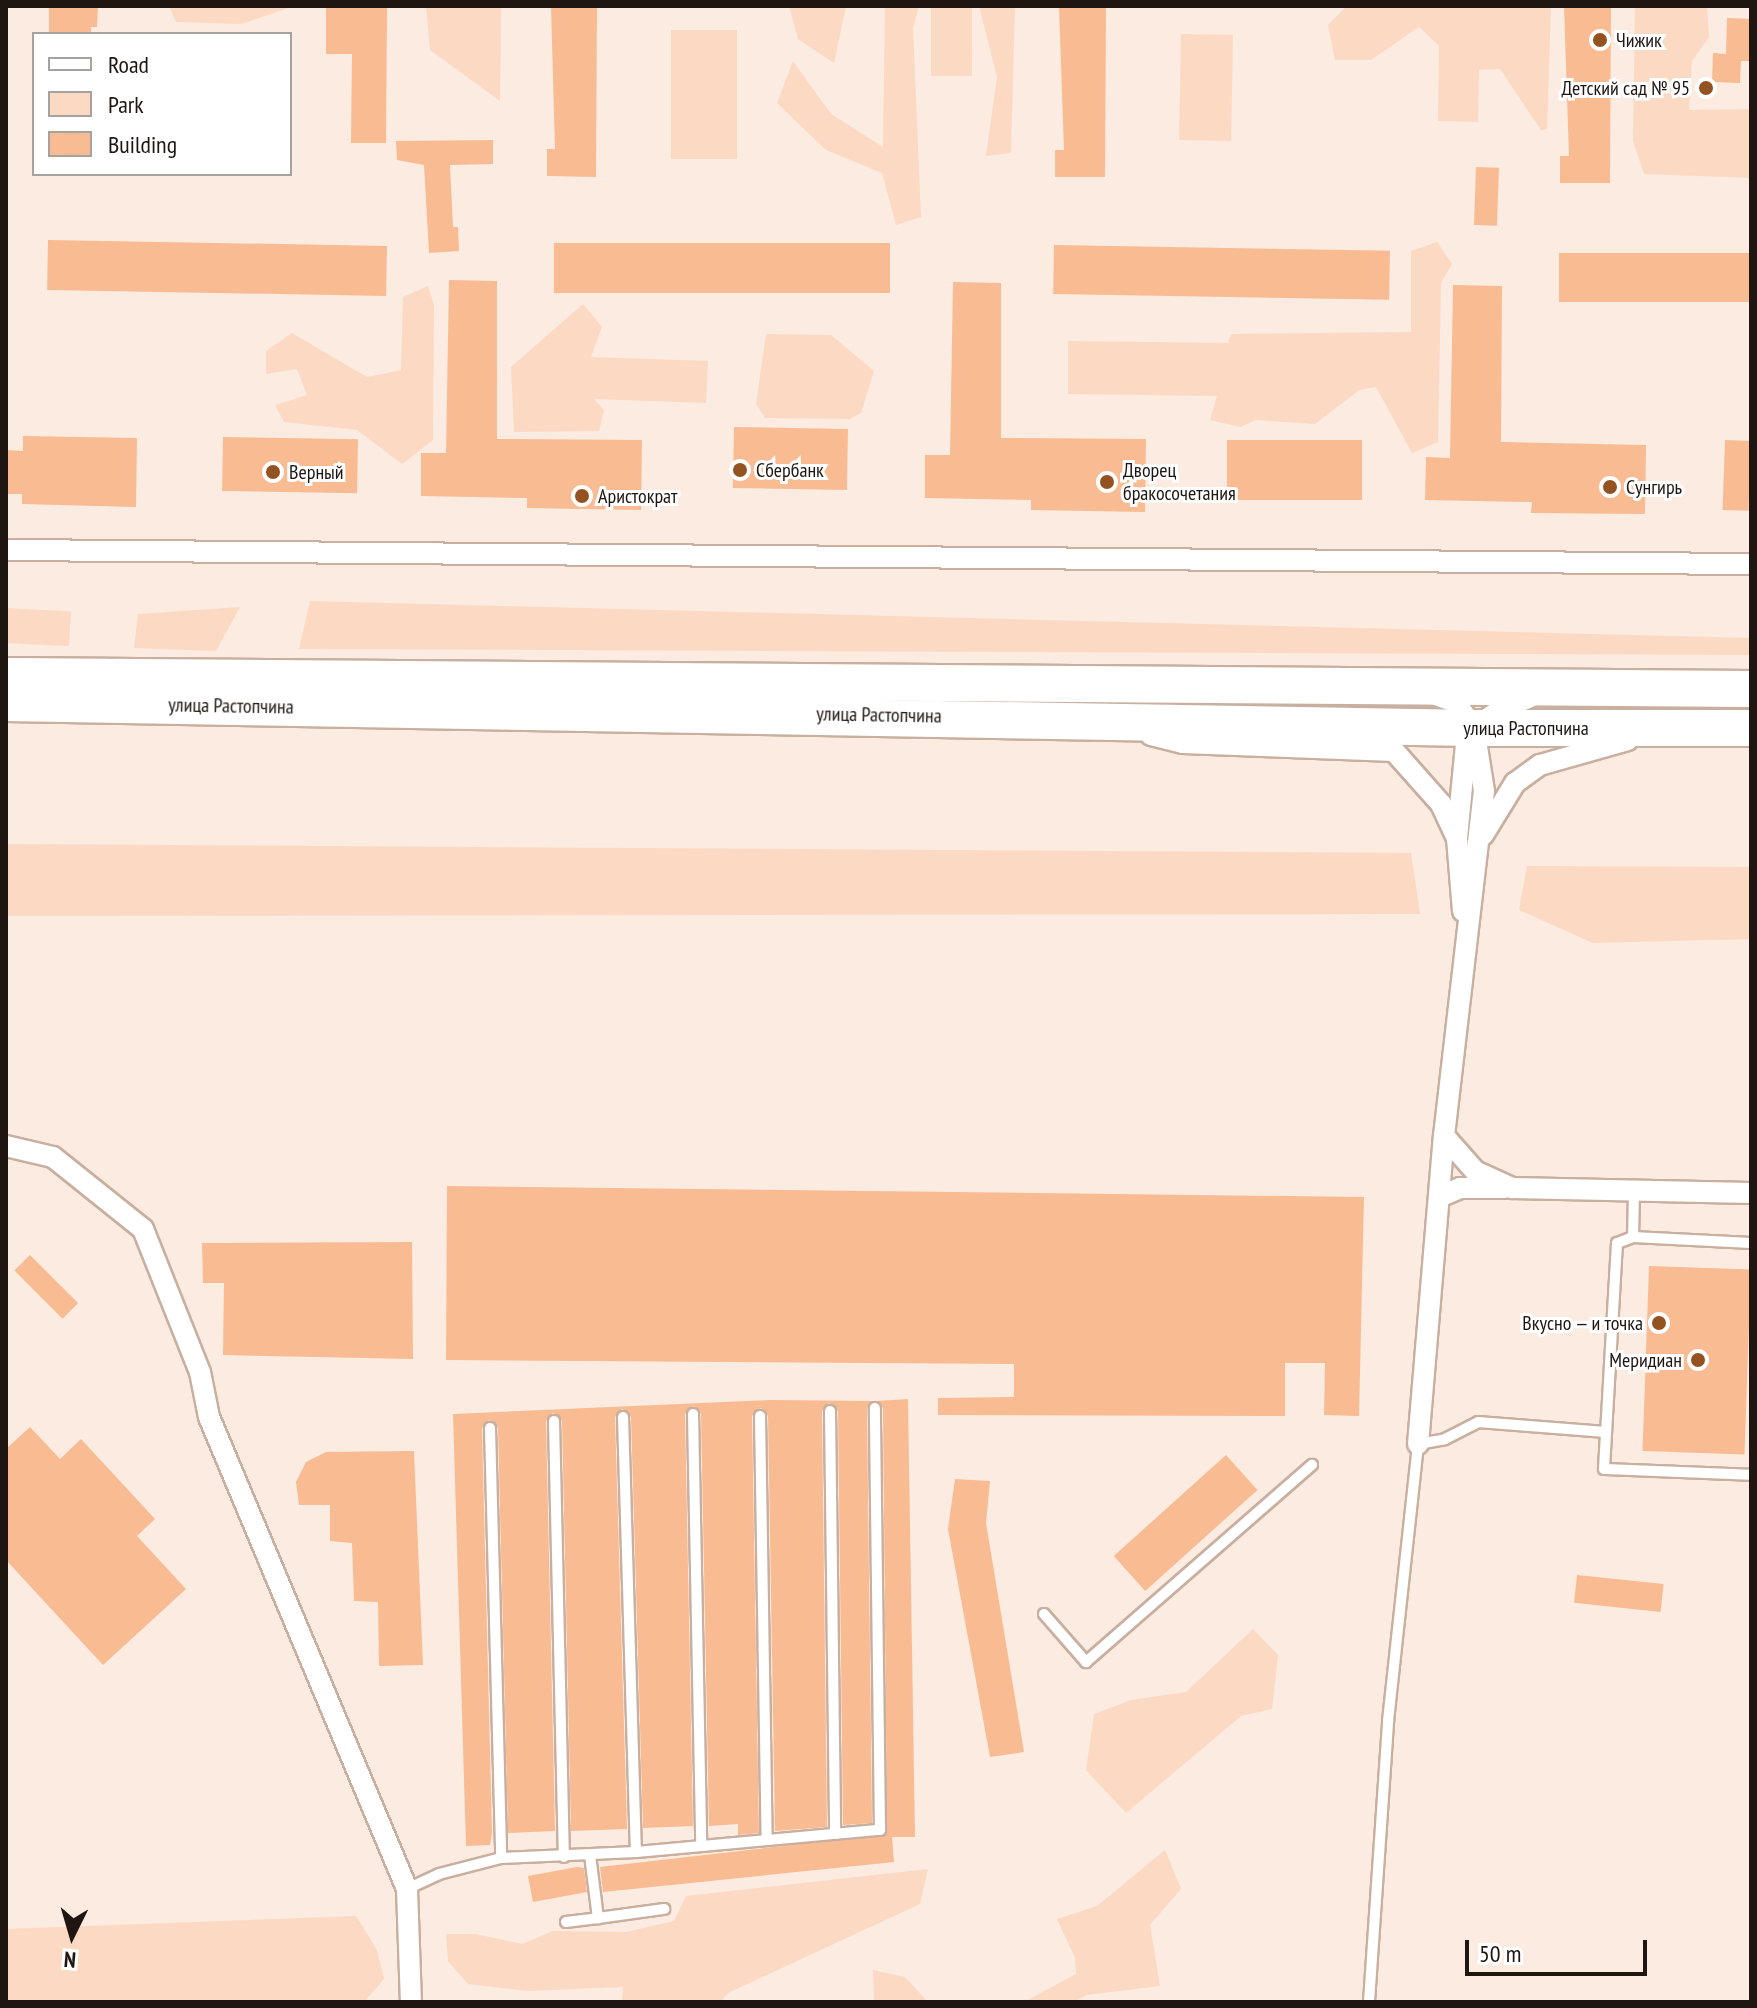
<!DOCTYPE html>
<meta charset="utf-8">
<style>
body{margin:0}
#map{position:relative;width:1757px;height:2008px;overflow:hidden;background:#fbebe1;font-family:"PT Sans Narrow",sans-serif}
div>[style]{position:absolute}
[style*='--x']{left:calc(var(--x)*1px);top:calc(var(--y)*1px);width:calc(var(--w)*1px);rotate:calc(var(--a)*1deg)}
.green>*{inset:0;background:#fcd9c3;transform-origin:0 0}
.building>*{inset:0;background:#f9bb92;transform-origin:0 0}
.roads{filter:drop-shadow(2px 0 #c8af9f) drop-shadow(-2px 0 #c8af9f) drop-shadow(0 2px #c8af9f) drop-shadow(0 -2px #c8af9f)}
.lane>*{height:10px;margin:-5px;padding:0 5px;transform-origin:5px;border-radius:5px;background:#fff}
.street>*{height:20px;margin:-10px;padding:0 10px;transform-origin:10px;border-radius:10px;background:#fff}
.highway>*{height:36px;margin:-18px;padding:0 18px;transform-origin:18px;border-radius:18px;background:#fff}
.dots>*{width:22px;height:22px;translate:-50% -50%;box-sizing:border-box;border:4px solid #fff;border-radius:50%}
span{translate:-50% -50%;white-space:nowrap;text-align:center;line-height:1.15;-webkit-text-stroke:6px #fff;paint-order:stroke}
.poi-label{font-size:20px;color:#1f1611}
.left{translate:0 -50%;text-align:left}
.right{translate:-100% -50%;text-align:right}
.street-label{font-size:20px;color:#1f1611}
.frame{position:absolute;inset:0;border:8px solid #1f1611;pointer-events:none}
.legend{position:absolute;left:32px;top:32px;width:260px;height:144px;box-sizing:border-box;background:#fff;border:2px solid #a5a2a0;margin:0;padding:10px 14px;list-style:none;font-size:24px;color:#1f1611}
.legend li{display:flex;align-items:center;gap:16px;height:40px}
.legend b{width:40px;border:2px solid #a5a2a0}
.north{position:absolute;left:32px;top:1896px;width:80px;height:80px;-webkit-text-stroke:6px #fff;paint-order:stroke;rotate:185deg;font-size:22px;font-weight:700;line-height:32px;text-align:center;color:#1f1611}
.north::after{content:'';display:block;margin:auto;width:28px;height:36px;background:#1f1611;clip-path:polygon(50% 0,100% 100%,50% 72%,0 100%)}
.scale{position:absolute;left:1465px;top:1940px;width:182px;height:36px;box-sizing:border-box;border:4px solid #1f1611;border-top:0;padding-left:10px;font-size:24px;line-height:28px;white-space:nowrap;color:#1f1611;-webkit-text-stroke:6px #fff;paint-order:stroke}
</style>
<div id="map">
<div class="green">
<i style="clip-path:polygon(169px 6px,294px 6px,242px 24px,176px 22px)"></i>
<i style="clip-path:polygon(426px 6px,501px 6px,500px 101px,430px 50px)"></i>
<i style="clip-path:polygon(789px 6px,846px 6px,834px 63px,798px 39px)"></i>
<i style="clip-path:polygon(885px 6px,919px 6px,913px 28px,921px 217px,896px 225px,882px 173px,826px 150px,777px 103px,793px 61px,831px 114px,883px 147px)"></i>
<i style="left:931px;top:6px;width:41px;height:70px"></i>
<i style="clip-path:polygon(979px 6px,1015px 6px,1011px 153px,986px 156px,997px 77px)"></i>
<i style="clip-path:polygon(1347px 6px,1551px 6px,1547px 129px,1541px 130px,1500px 69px,1479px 70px,1478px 122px,1438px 121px,1439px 46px,1419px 27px,1371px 60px,1335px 60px,1328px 25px)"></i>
<i style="clip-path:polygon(1635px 6px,1707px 6px,1709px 37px,1692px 61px,1689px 110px,1751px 109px,1751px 178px,1644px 174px,1633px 141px)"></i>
<i style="left:671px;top:30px;width:66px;height:129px"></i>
<i style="left:1181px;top:34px;width:52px;height:106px;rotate:1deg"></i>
<i style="clip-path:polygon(1437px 242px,1452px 264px,1441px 283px,1438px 442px,1412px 453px,1376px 387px,1359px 390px,1315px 424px,1256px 420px,1240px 427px,1210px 420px,1217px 396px,1068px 394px,1068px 341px,1228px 343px,1231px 334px,1411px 332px,1411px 251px)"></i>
<i style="clip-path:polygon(428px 286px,434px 305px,433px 440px,402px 464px,357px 430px,284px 422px,275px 405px,307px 395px,297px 369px,266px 374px,266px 351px,292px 333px,367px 377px,401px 370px,403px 297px)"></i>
<i style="clip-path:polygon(583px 304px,602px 327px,591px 357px,708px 361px,706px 403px,594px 399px,604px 410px,599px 431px,514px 432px,511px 367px)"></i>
<i style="clip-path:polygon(766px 334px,831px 335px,874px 371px,861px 413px,849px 419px,765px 418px,756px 404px)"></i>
<i style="clip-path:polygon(310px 601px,1751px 638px,1751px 655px,299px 649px)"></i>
<i style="clip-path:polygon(240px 607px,216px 651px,134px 648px,138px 614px)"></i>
<i style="left:6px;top:608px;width:65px;height:35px;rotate:3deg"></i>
<i style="clip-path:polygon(6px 844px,1411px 853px,1420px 914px,6px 916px)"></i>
<i style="clip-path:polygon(1527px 866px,1751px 867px,1751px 939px,1593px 943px,1519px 910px)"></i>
<i style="clip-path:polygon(1253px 1629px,1278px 1655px,1272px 1709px,1241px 1716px,1126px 1813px,1086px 1770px,1094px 1714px,1131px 1700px,1186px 1692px)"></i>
<i style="clip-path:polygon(1165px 1850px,1181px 1889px,1150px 1925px,1160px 1986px,1087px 1995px,1074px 2002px,1024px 2002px,1076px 1974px,1075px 1958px,1057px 1919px,1097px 1906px)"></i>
<i style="clip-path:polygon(928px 1869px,920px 1904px,728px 1993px,721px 2002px,622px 2002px,623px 1987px,528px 1991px,468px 1984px,448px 1961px,446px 1934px,476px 1934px,522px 1944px,553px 1931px,626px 1932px,674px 1921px,686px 1896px)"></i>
<i style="clip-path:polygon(356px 1916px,377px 1950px,384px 1979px,364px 2002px,6px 2002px,6px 1929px)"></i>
<i style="clip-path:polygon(873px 1970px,905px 1977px,928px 2002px,874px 2002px)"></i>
</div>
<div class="building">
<i style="clip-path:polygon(49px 6px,98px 6px,97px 27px,91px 27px,91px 34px,49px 34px)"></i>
<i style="clip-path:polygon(551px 6px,597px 6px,596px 177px,547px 176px,547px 149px,555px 149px)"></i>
<i style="clip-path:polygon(1059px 6px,1106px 6px,1105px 177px,1055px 177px,1055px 150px,1064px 150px)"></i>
<i style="clip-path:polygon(1564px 6px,1611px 6px,1610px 183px,1560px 183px,1560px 156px,1569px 156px)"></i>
<i style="clip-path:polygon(326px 8px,387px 8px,386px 143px,351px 143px,352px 54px,326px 54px)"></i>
<i style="clip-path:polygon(1727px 18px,1751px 19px,1751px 61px,1741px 61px,1740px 83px,1712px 82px,1713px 53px,1726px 54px)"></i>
<i style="clip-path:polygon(493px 140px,493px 164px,450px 165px,453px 227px,458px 227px,459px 251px,429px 253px,424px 165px,397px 160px,396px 141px)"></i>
<i style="left:1476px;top:167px;width:23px;height:58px;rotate:2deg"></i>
<i style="left:48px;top:240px;width:339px;height:50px;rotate:1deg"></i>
<i style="left:554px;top:243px;width:336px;height:50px"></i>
<i style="left:1054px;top:245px;width:336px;height:49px;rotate:1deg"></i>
<i style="left:1559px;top:253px;width:192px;height:49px"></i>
<i style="clip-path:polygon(449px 280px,497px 281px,497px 439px,642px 440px,641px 510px,527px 508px,527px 498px,421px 496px,421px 453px,446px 453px)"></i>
<i style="clip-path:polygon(953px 282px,1001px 283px,1001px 438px,1146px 439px,1145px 512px,1031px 510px,1031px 500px,925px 498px,925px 455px,950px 455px)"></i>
<i style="clip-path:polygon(1453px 285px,1502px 286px,1501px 442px,1646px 445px,1645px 514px,1531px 513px,1532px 502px,1425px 500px,1426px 457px,1450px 458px)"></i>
<i style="left:734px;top:427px;width:114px;height:61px;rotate:1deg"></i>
<i style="clip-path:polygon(23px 436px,137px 438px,136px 507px,22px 504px,22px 494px,6px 494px,6px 450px,23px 451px)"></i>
<i style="left:223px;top:437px;width:135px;height:54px;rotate:1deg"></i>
<i style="left:1227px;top:440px;width:135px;height:60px"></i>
<i style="left:1725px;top:440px;width:26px;height:70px;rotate:2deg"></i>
<i style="clip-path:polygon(447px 1186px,1364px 1197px,1359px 1416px,1324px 1415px,1325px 1363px,1285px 1363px,1285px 1416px,938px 1415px,938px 1398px,1014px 1397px,1014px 1364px,446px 1360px)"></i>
<i style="clip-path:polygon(412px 1242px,413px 1359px,223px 1355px,224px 1283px,203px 1283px,202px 1243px)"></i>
<i style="left:30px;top:1255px;width:68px;height:22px;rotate:45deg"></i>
<i style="left:1649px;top:1266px;width:102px;height:185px;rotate:2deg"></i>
<i style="clip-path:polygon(908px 1399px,915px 1837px,892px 1837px,894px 1862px,603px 1892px,600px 1867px,887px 1834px,883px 1408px,877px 1401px)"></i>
<i style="clip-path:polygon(771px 1400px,872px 1401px,867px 1408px,872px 1823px,843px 1825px,838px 1411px,829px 1403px,822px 1411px,827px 1827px,775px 1831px,768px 1416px,761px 1408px,752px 1416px,759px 1833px,738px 1835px,738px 1824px,709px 1826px,701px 1414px,694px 1406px,685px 1414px,693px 1826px,643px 1828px,631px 1417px,622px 1409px,615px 1417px,627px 1829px,571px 1831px,562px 1421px,553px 1413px,546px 1421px,555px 1831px,508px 1833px,498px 1428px,489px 1420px,482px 1428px,492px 1833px,490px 1845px,466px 1846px,453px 1414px)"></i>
<i style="clip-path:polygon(30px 1427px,60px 1459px,81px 1439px,155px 1519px,137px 1536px,186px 1589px,103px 1665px,6px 1560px,6px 1449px)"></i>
<i style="clip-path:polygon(414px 1451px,423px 1665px,379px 1666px,378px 1602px,354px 1601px,352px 1543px,330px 1541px,330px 1505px,299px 1505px,296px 1482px,306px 1462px,326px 1452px)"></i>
<i style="left:1226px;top:1455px;width:47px;height:151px;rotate:48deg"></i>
<i style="clip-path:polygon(955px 1479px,990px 1481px,986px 1523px,1024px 1752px,990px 1757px,948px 1529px)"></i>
<i style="left:1577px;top:1575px;width:87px;height:28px;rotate:6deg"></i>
<i style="clip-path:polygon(577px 1867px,584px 1868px,587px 1892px,533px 1902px,528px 1876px)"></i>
</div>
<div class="roads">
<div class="lane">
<i style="--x:1634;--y:1191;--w:46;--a:91.2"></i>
<i style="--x:1633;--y:1237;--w:118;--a:2.9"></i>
<i style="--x:1633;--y:1237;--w:17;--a:159"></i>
<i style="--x:1617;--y:1243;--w:226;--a:93.3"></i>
<i style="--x:1604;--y:1469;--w:147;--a:2.3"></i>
<i style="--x:830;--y:1411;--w:423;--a:89.3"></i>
<i style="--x:693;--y:1414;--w:432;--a:88.9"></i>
<i style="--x:760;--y:1416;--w:424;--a:89.1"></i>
<i style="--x:623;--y:1417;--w:435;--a:88.3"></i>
<i style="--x:554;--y:1421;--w:436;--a:88.7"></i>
<i style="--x:490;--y:1428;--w:430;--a:88.5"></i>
<i style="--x:1044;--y:1614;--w:64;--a:48.8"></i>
<i style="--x:1086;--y:1662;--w:300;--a:-41.1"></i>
<i style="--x:590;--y:1855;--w:64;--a:82.8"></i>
<i style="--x:598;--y:1918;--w:67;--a:-7.8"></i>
<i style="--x:407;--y:1889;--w:35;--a:-25"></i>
<i style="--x:439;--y:1874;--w:64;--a:-14.5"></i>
<i style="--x:501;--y:1858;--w:135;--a:-2.5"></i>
<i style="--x:636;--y:1852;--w:245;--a:-5.2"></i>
<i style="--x:880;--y:1830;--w:422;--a:-90.7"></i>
<i style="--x:566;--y:1922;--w:32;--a:-7"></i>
<i style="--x:1369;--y:2002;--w:282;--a:-86.1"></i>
<i style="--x:1388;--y:1721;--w:279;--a:-83.8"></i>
<i style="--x:1418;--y:1444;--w:27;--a:-10"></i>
<i style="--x:1445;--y:1439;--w:37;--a:-27"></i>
<i style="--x:1478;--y:1422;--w:128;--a:4.5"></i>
</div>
<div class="street">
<i style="--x:6;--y:550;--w:1745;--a:0.46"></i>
<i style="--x:1151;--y:735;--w:33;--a:14"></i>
<i style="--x:1183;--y:743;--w:211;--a:2.2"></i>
<i style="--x:1394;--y:751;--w:71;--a:48.4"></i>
<i style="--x:1441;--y:804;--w:38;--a:65"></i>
<i style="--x:1483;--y:835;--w:61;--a:-58.4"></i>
<i style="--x:1515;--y:783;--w:31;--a:-36"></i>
<i style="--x:1540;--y:765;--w:91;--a:-15.9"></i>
<i style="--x:1463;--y:911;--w:73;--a:-94.7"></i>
<i style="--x:1457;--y:838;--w:93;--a:-84.5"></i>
<i style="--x:1466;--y:745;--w:19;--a:-65"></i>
<i style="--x:1474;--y:728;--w:29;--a:-35"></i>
<i style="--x:1498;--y:711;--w:40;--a:-23.4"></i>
<i style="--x:1444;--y:1136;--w:47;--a:48.5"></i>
<i style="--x:1475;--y:1171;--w:41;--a:24.7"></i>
<i style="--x:1512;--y:1188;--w:239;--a:1.2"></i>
<i style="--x:6;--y:1146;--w:48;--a:13.2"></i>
<i style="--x:53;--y:1157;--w:115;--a:38.7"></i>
<i style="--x:143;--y:1229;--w:154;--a:68.3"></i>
<i style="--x:200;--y:1372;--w:46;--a:78.7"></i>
<i style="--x:209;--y:1417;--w:512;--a:67.24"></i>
<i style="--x:407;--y:1889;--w:113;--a:88"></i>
<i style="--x:1439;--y:1197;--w:23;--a:-23"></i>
<i style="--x:1460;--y:1188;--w:45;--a:0"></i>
<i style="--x:1418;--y:1444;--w:309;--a:-85.2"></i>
<i style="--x:1444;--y:1136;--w:347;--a:-83.4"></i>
<i style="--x:1484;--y:791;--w:64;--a:-99"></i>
<i style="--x:1474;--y:728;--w:32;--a:-126"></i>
<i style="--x:1455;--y:702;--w:23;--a:-160"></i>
</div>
<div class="highway">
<i style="--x:6;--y:676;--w:1745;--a:0.43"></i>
<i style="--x:6;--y:703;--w:1468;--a:0.98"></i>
<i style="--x:1474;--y:728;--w:277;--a:0"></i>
</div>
</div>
<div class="dots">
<i style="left:1600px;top:40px;background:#945220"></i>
<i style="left:1706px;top:88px;background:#945220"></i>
<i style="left:740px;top:470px;background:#945220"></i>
<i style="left:273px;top:472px;background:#945220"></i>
<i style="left:1107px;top:482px;background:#945220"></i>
<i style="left:1610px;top:487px;background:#945220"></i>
<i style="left:582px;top:496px;background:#945220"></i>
<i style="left:1659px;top:1323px;background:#945220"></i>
<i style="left:1698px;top:1360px;background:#945220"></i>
</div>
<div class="poi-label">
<span class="left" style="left:1616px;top:40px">Чижик</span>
<span class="right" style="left:1690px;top:88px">Детский сад № 95</span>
<span class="left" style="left:756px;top:470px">Сбербанк</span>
<span class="left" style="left:1123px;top:482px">Дворец<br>бракосочетания</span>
<span class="left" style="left:289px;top:472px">Верный</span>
<span class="left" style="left:1626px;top:487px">Сунгирь</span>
<span class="left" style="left:598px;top:496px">Аристократ</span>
<span class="right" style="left:1643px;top:1323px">Вкусно — и точка</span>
<span class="right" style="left:1682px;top:1360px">Меридиан</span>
</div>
<div class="street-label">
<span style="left:231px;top:706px;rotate:1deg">улица Растопчина</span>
<span style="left:879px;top:715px;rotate:1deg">улица Растопчина</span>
<span style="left:1526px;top:728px">улица Растопчина</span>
</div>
<div class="frame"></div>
<ul class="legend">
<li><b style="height:10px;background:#fff"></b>Road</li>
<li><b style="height:22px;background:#fcd9c3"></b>Park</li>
<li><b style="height:22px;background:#f9bb92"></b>Building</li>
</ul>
<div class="north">N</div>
<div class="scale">50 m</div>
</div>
